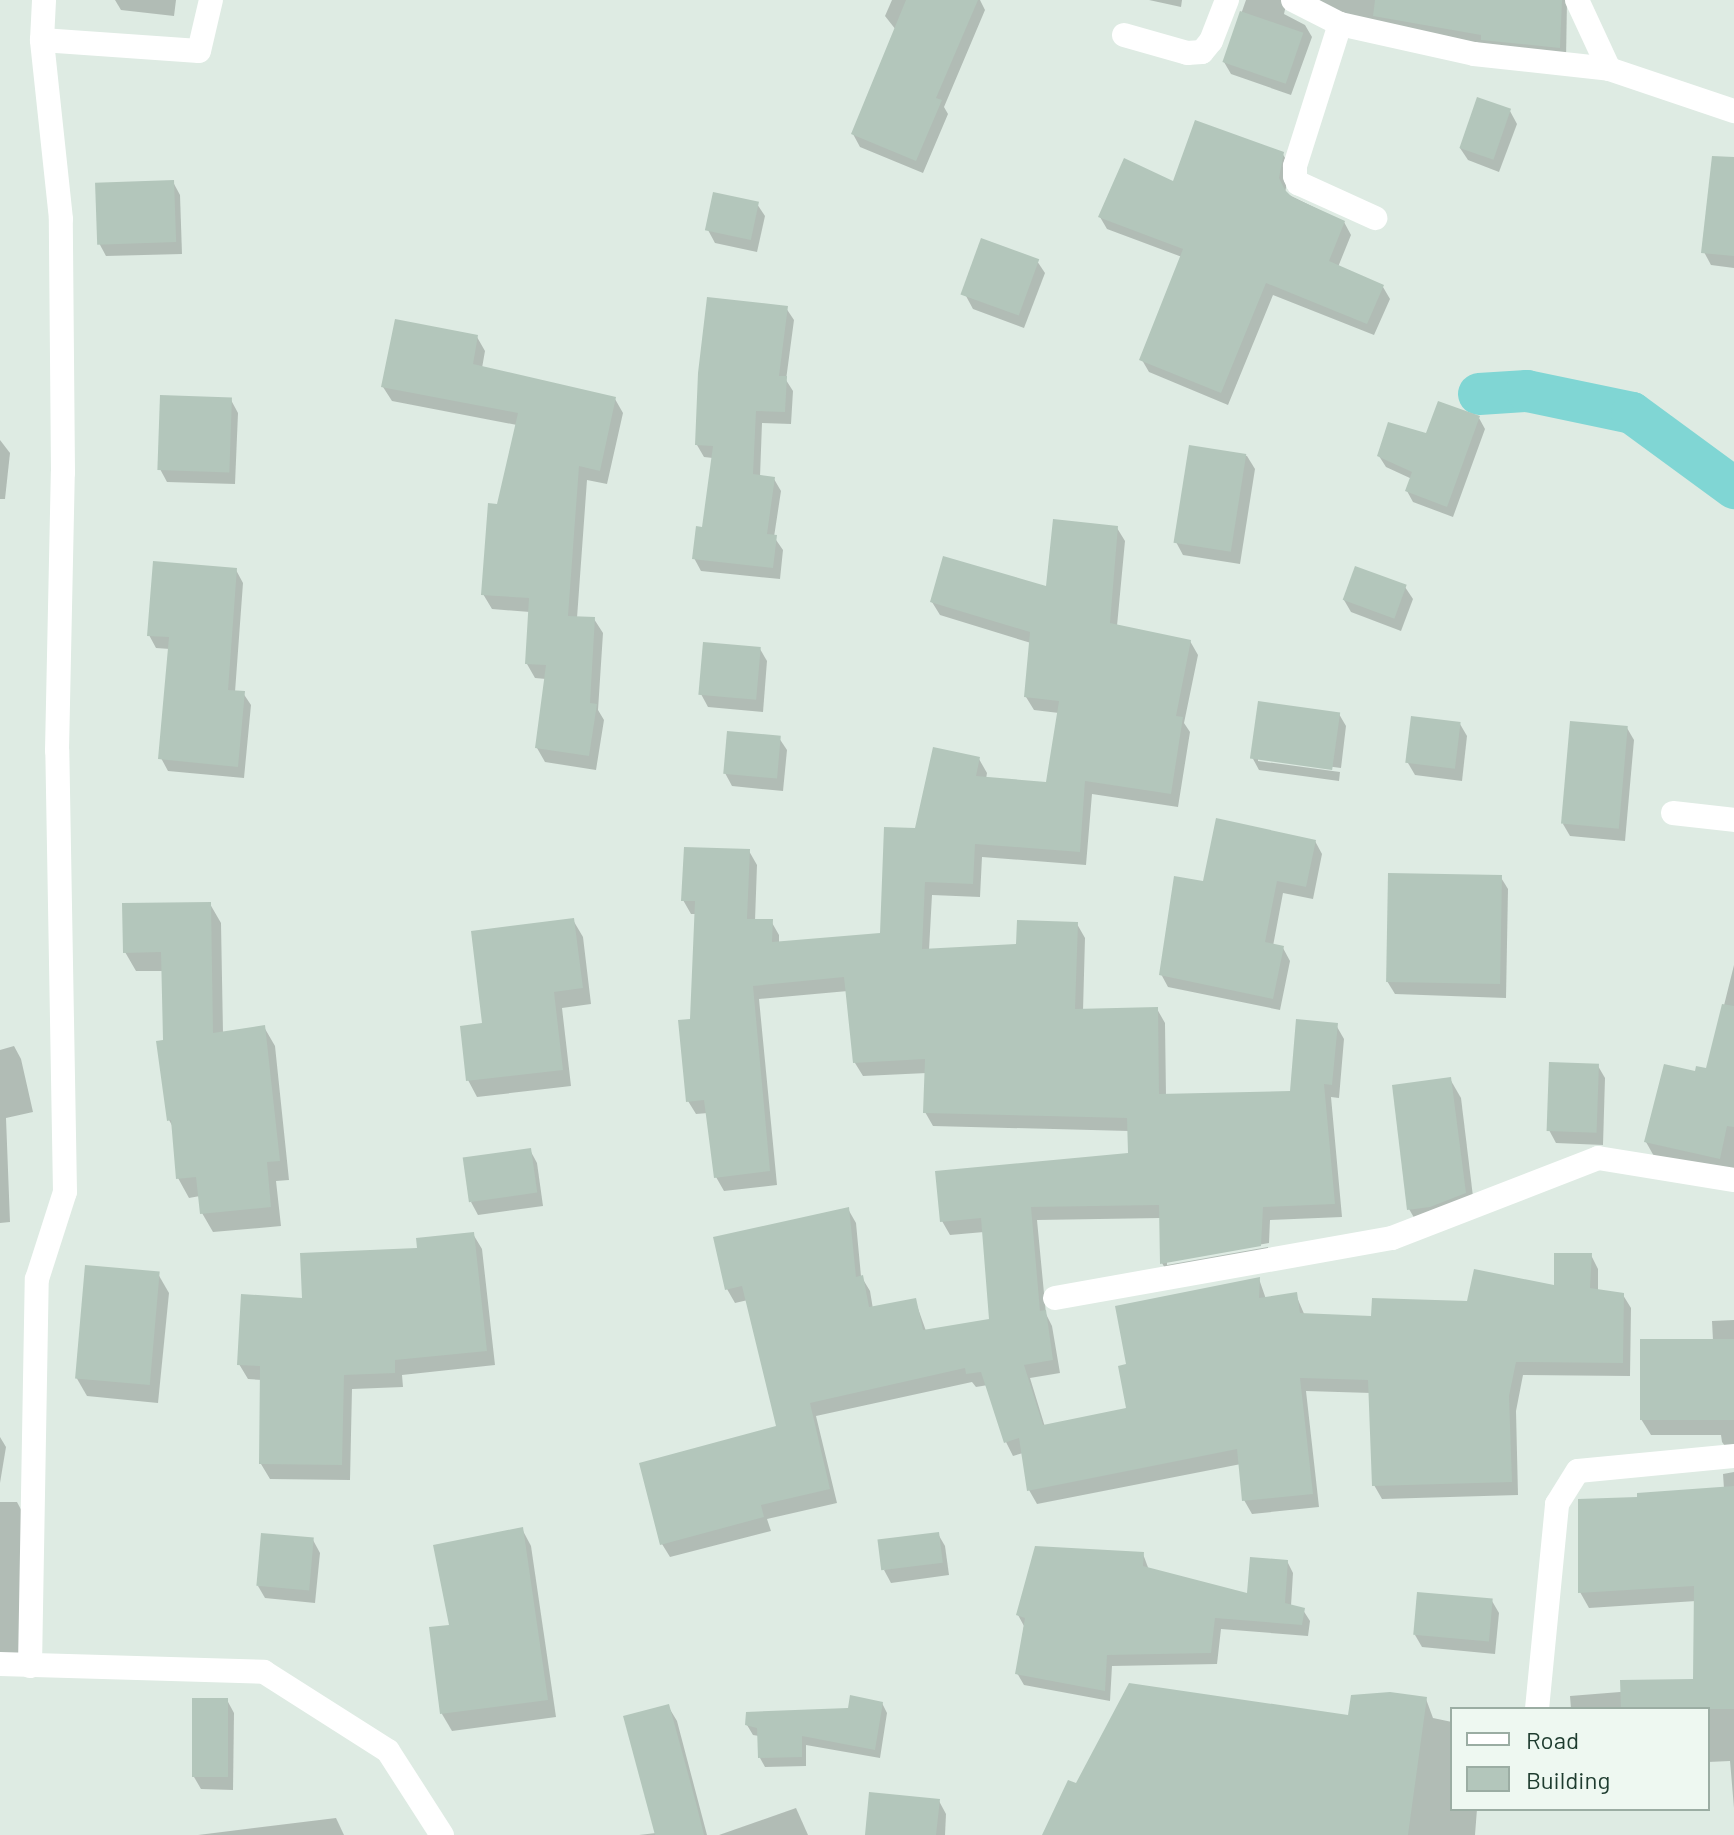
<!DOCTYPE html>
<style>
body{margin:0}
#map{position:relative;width:1734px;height:1835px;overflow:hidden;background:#deebe3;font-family:Barlow,sans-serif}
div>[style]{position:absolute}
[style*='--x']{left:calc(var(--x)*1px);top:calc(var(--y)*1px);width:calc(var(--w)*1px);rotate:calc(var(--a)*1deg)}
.shadow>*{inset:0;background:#0003}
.canal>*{height:42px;margin:-21px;padding:0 21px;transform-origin:21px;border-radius:21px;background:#80d6d4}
.building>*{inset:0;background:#b3c6bb;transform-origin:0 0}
.minor>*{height:24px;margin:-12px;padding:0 12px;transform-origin:12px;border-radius:12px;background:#fff}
span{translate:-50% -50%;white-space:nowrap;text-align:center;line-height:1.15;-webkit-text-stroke:6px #eef8f1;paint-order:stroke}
.legend{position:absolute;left:1450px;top:1707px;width:260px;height:104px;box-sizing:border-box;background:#eef8f1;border:2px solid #9bada3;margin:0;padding:10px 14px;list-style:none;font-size:24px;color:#1e3c2f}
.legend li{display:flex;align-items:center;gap:16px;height:40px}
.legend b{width:40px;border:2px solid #9bada3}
</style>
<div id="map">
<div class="shadow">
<i style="clip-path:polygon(115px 0,176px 0,174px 16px,121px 10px)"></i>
<i style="clip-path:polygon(892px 0,980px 0,985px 10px,944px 107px,948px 114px,923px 173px,860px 147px,853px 134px,896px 30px,885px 16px)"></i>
<i style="clip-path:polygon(1149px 0,1182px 0,1181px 7px)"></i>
<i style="clip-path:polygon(1246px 0,1294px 0,1286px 5px,1284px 14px,1305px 25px,1312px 37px,1291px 95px,1231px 74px,1224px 62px)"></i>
<i style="clip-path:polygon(1307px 0,1567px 0,1566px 60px,1352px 21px)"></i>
<i style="clip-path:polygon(1510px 111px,1517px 124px,1499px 172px,1468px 160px,1460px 148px)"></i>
<i style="clip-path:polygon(1282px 153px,1290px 166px,1285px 193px,1344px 222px,1351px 235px,1338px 267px,1383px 287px,1390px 299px,1374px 335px,1273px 295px,1228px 405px,1149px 372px,1142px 360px,1182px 257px,1107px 229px,1100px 217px,1174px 183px)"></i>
<i style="clip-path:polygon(1734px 169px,1734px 268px,1711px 265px,1704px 252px)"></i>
<i style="clip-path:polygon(173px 182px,180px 195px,182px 254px,106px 256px,99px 243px)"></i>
<i style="clip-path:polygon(757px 204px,765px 216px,757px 252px,715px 243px,708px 230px)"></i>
<i style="clip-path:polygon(1037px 261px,1045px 273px,1024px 328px,973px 309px,966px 296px)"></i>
<i style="clip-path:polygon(786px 308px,794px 320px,786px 380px,793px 391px,791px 424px,762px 423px,760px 477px,774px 479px,781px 491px,774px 537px,783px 550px,780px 579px,701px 571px,694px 558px,704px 529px,713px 458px,704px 457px,697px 445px)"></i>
<i style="clip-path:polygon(477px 337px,485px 351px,482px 368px,615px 399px,623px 413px,607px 484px,587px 480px,577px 618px,594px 619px,603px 633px,598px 710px,604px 720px,596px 770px,545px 762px,537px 748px,546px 679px,535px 678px,527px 664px,530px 612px,492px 609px,483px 594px,517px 425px,392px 401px,383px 387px)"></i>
<i style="clip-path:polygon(231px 400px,238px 413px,235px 484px,167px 482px,160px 469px)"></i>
<i style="clip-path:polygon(1479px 418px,1485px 429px,1453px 517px,1413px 502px,1407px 491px,1412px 479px,1386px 467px,1379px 456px)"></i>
<i style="clip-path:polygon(0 440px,10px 453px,5px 499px,0 499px)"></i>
<i style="clip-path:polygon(1191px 447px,1247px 456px,1255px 469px,1240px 564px,1183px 555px,1176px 542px)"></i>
<i style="clip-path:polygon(1117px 528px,1125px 541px,1117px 626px,1190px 641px,1198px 655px,1184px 723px,1190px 732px,1178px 807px,1092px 794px,1086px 865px,982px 857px,980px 897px,932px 895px,929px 950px,1018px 946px,1077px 924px,1085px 938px,1083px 1011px,1157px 1009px,1165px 1023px,1166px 1096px,1292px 1093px,1336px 1025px,1344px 1039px,1339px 1098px,1331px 1097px,1342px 1217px,1270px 1220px,1269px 1243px,1167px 1261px,1167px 1265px,1268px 1247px,1268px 1259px,1170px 1277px,1162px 1263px,1161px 1218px,1037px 1220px,1046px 1314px,1052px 1326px,1060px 1373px,1030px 1378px,1045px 1427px,1129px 1410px,1129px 1365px,1259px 1279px,1266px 1299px,1296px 1295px,1305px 1316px,1373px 1318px,1556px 1288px,1591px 1255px,1598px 1269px,1598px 1291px,1623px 1295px,1631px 1308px,1630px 1376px,1523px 1375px,1516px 1411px,1518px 1495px,1382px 1499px,1374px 1485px,1371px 1393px,1306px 1391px,1319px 1507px,1252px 1514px,1244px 1500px,1241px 1464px,1037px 1504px,1029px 1490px,1023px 1453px,1013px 1456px,1006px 1442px,988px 1385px,976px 1387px,972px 1382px,816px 1416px,837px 1503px,767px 1519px,771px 1531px,670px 1557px,662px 1544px,778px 1427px,748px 1300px,735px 1303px,727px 1289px,848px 1209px,856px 1223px,861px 1276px,870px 1291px,873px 1309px,915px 1300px,926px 1331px,991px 1321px,984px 1232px,950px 1235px,942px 1221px,1130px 1155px,1129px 1131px,933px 1126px,925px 1112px,927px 1073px,863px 1076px,855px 1063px,848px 991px,759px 999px,777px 1185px,724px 1191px,716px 1177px,708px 1113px,696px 1114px,688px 1101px,696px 914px,691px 914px,683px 900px,749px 851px,757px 865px,755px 921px,771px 921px,779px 935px,779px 943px,882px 935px,917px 830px,979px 759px,987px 773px,986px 779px,1047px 784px,1059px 713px,1034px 710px,1026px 697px,1031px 643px,940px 615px,932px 602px,1047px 589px)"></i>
<i style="clip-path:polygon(236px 570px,243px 583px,235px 692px,243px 693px,251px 705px,244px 778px,168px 771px,161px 758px,170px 649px,156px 648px,149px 635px)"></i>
<i style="clip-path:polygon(1405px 587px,1413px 599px,1401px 631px,1351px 612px,1344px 600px)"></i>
<i style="clip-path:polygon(760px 649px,767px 661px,763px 712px,708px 707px,701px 694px)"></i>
<i style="clip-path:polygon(1339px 714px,1346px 726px,1341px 768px,1258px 757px,1258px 761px,1340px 772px,1339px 781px,1259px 770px,1252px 757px)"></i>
<i style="clip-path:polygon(1460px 724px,1467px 736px,1462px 781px,1415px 775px,1408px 763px)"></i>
<i style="clip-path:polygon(1627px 728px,1634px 740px,1625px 841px,1570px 836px,1563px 824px)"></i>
<i style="clip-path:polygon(779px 738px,787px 750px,783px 791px,732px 786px,725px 773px)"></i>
<i style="clip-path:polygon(1315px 841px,1322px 854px,1313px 899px,1283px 893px,1273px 946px,1283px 948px,1290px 961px,1280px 1010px,1168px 987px,1161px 974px,1204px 883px)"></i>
<i style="clip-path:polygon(1500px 876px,1508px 889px,1506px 998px,1395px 994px,1387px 981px)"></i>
<i style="clip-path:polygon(210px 904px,221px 923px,223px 1033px,264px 1027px,275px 1046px,289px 1180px,276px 1181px,281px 1226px,213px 1232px,202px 1213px,200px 1196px,189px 1198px,178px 1178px,174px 1129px,169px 1120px,163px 971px,136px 971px,125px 952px)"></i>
<i style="clip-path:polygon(573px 920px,583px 937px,591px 1004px,562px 1008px,571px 1086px,477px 1097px,468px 1080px,485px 1025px)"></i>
<i style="clip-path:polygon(1734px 965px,1734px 1174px,1655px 1158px,1646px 1142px,1696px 1073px,1708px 1070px)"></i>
<i style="clip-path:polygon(14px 1046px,21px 1059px,33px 1112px,6px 1118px,10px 1222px,0 1223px,0 1050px)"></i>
<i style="clip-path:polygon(1598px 1066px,1605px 1078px,1603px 1145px,1556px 1143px,1549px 1130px)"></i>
<i style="clip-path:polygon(1450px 1079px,1461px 1098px,1475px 1213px,1420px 1228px,1409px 1209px)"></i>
<i style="clip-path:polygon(530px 1150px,537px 1163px,543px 1206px,478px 1215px,471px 1202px)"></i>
<i style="clip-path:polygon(473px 1234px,482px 1249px,495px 1365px,402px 1375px,403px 1387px,352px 1389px,350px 1480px,270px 1479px,261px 1464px,262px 1380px,248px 1379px,239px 1364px,304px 1300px,419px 1250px)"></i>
<i style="clip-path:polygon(158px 1274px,169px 1293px,158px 1403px,87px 1396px,76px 1377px)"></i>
<i style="clip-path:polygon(1734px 1320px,1734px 1458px,1722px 1442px,1721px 1435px,1651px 1435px,1641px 1419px,1713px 1341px,1712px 1321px)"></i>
<i style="clip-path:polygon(0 1437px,6px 1447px,0 1483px)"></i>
<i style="clip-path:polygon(1734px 1472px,1734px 1808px,1730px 1761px,1708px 1762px,1708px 1709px,1571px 1709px,1570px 1696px,1670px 1688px,1695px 1681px,1696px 1601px,1589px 1608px,1580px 1592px,1639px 1499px,1724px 1489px,1723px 1474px)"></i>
<i style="clip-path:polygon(0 1502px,17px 1502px,26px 1519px,21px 1662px,0 1661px)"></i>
<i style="clip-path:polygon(522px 1529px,531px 1546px,556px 1717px,452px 1731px,442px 1714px,452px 1626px)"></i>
<i style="clip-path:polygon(938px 1534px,945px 1546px,949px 1575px,891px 1583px,884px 1570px)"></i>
<i style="clip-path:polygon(313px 1540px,320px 1553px,315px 1603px,265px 1598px,258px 1586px)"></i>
<i style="clip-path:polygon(1143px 1554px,1149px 1570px,1249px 1596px,1287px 1561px,1293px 1573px,1291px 1606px,1303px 1610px,1310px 1621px,1308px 1636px,1221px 1629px,1217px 1664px,1112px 1666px,1110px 1701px,1024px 1685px,1017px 1673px,1024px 1626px,1018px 1615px)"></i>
<i style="clip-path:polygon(1492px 1601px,1499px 1613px,1495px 1654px,1422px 1647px,1415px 1635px)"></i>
<i style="clip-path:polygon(1426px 1699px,1433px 1718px,1452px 1722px,1452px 1809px,1477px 1809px,1475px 1835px,1044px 1835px,1076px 1786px)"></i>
<i style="clip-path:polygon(227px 1700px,234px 1713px,233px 1790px,201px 1789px,194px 1777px)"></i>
<i style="clip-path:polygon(882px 1703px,887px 1713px,880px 1758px,806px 1745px,806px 1766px,765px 1767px,760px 1758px,759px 1736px,753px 1735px,747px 1725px)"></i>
<i style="clip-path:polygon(668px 1706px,677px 1721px,707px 1835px,639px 1835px,656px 1833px)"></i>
<i style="clip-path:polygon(939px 1801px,946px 1814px,945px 1835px,867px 1835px)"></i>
<i style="clip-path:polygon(796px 1808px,808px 1835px,719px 1835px)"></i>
<i style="clip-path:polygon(336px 1818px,344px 1835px,198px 1835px)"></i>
</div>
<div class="canal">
<i style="--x:1479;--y:394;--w:48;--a:-3.6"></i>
<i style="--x:1527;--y:391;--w:107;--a:11.8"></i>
<i style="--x:1632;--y:413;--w:127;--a:36.3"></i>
</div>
<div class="building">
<i style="clip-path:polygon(906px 0,978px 0,936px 98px,942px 100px,916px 161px,851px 134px)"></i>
<i style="clip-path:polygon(1375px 0,1562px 0,1560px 48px,1481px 40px,1481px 35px,1373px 16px)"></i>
<i style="left:1240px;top:11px;width:67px;height:54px;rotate:19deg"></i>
<i style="left:1477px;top:97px;width:36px;height:54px;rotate:19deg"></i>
<i style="clip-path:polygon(1195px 120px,1284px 152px,1279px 178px,1285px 190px,1292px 197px,1345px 221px,1329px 261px,1384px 285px,1367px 324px,1266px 283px,1221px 393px,1139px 360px,1183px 249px,1098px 217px,1124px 158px,1173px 181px)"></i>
<i style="clip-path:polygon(1712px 156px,1734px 157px,1734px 256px,1701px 253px)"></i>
<i style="left:174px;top:180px;width:62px;height:79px;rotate:88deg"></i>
<i style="left:713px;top:192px;width:47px;height:39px;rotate:12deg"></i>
<i style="left:981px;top:238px;width:62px;height:60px;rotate:20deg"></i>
<i style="clip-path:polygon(707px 297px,788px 306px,779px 376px,787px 376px,785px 412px,756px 411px,753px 474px,775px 477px,767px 534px,777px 535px,773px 568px,692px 559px,696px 526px,702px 527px,713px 446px,695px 445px,698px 373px)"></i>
<i style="clip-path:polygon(395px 319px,478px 335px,473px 364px,616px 397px,600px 471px,579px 466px,568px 616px,595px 617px,590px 703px,597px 704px,589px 756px,535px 748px,546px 665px,525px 664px,529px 598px,481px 595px,488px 503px,497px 504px,518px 413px,381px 387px)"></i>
<i style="left:160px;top:395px;width:72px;height:75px;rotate:2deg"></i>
<i style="clip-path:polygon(1438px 401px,1480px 416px,1447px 507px,1405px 491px,1412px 472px,1377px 456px,1388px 422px,1426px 433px)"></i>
<i style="left:1189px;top:445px;width:58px;height:99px;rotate:9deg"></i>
<i style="clip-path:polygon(1053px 519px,1118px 526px,1110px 623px,1191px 640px,1176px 716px,1183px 717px,1171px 794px,1085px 781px,1080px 852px,975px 844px,973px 884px,925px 882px,922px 949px,1016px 944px,1017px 920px,1078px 922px,1075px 1009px,1158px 1007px,1159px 1094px,1290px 1091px,1296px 1019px,1338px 1023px,1332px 1085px,1324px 1084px,1335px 1204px,1263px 1207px,1261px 1246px,1160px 1264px,1159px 1205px,1031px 1207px,1040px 1311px,1046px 1310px,1053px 1360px,1024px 1365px,1043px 1425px,1126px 1408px,1118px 1366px,1126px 1364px,1115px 1306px,1260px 1277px,1259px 1298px,1297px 1292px,1300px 1313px,1371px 1316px,1372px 1298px,1467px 1301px,1474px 1269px,1554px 1285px,1554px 1253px,1592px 1253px,1590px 1288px,1624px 1293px,1623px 1363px,1516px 1362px,1509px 1396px,1512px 1482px,1372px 1486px,1368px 1380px,1300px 1378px,1313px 1494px,1242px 1501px,1237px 1449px,1027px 1491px,1019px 1438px,1004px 1443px,981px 1372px,966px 1374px,965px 1368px,810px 1403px,830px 1489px,761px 1505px,764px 1517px,660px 1545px,639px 1463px,776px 1426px,742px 1286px,725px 1290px,713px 1237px,849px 1207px,856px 1277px,863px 1275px,869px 1307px,916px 1298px,923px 1330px,989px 1319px,981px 1218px,940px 1222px,935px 1171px,1128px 1153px,1127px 1118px,923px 1113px,925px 1059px,853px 1063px,844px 977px,753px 986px,770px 1171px,714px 1178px,704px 1100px,686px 1102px,678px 1020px,690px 1019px,695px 901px,681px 901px,684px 847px,750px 849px,747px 919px,773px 919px,772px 942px,880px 933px,884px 827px,915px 828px,933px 747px,980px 757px,976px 776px,1046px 782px,1059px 701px,1024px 697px,1030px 632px,930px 602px,943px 556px,1046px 586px)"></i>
<i style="clip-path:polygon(153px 561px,237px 568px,228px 690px,245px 691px,238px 767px,158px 759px,169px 637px,147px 636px)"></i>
<i style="left:1355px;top:566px;width:55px;height:36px;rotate:20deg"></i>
<i style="left:703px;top:642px;width:58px;height:53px;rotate:5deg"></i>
<i style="left:1258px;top:701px;width:83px;height:58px;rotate:8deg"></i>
<i style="left:1411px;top:716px;width:50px;height:47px;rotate:7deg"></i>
<i style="left:1570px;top:721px;width:58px;height:103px;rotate:5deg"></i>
<i style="left:727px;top:731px;width:54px;height:43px;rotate:5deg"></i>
<i style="clip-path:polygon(1216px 818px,1316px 840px,1306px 887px,1277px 881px,1265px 942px,1284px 946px,1273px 999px,1159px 975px,1174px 876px,1203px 881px)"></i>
<i style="left:1388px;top:873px;width:114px;height:109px;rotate:1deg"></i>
<i style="clip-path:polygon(211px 902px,213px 1033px,265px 1025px,280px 1161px,267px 1162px,271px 1207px,200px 1214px,196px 1177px,176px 1179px,171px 1120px,167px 1121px,156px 1041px,163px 1040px,161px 952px,123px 953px,122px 903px)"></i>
<i style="clip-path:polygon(574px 918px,583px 988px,554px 992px,563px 1070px,466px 1081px,460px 1026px,482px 1023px,471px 931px)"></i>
<i style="clip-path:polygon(1722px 1004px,1734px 1006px,1734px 1127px,1727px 1126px,1720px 1159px,1644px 1142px,1664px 1064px,1695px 1071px,1696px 1066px,1706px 1068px)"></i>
<i style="left:1549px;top:1062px;width:50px;height:69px;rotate:2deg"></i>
<i style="clip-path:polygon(1451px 1077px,1466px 1193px,1430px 1207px,1407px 1210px,1392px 1085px)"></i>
<i style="left:531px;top:1148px;width:45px;height:69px;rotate:82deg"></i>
<i style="clip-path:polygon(474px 1232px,487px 1351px,395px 1360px,395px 1373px,344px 1375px,342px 1465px,259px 1464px,260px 1366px,237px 1365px,241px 1294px,302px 1298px,300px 1253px,417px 1248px,416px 1238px)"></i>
<i style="left:85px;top:1265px;width:75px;height:114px;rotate:5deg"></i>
<i style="left:1640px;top:1339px;width:94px;height:81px"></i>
<i style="clip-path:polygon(1734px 1486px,1734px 1709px,1621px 1709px,1620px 1680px,1693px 1679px,1694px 1586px,1578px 1593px,1578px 1499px,1637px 1497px,1637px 1493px)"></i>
<i style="clip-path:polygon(523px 1527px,548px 1700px,440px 1714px,429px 1627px,449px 1625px,433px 1545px)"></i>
<i style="left:939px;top:1532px;width:31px;height:62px;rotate:83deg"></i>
<i style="left:261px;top:1533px;width:53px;height:53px;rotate:5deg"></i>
<i style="clip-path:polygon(1035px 1546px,1144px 1552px,1143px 1566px,1247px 1593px,1250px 1557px,1288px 1560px,1285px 1603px,1305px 1608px,1302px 1625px,1215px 1618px,1211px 1653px,1107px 1655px,1105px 1691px,1015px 1674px,1025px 1618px,1016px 1615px)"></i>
<i style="left:1417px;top:1592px;width:76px;height:43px;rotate:5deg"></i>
<i style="clip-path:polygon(1129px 1683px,1348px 1715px,1351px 1695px,1390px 1692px,1427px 1697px,1408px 1835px,1042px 1835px,1068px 1780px,1076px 1783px)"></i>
<i style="clip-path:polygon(850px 1695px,883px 1702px,875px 1750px,802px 1736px,802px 1757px,758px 1758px,757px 1728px,745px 1725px,746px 1712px,848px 1708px)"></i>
<i style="left:192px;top:1698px;width:36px;height:79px"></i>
<i style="clip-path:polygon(669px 1704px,696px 1803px,704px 1835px,655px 1835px,623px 1716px)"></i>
<i style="clip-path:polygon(869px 1792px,940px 1799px,936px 1835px,865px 1835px)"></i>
</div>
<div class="minor">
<i style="--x:1293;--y:0;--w:53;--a:27.1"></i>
<i style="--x:1340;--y:24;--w:137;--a:12.6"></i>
<i style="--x:1474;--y:54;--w:136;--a:6.3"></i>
<i style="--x:1577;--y:0;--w:76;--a:65.1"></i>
<i style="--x:1609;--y:69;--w:132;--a:18.6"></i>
<i style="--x:1340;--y:24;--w:149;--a:107.6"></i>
<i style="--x:1295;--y:166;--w:10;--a:90"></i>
<i style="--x:1295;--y:176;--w:8;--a:67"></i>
<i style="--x:1298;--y:183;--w:85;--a:24.4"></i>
<i style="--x:1124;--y:35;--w:66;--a:15.9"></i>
<i style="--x:1187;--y:53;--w:15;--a:-4"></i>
<i style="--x:1202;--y:52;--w:14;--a:-51"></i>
<i style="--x:1211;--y:41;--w:44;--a:-68.7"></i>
<i style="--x:42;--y:40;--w:157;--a:4"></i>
<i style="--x:199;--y:51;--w:52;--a:-76.8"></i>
<i style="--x:1673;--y:813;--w:61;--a:6.5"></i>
<i style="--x:1055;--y:1298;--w:342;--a:-10.1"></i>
<i style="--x:1392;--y:1238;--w:221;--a:-21.2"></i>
<i style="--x:1598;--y:1158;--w:138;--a:9.2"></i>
<i style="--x:0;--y:1664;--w:264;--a:1.7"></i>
<i style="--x:264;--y:1672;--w:147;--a:32.5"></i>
<i style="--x:388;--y:1751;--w:100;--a:57.3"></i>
<i style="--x:30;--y:1666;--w:387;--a:-89"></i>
<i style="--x:37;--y:1279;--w:91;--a:-72.2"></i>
<i style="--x:65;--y:1192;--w:441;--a:-91"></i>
<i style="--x:57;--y:751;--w:278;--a:-88.8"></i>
<i style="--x:63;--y:473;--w:254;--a:-90.5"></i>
<i style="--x:61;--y:219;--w:180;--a:-96.1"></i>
<i style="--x:42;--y:40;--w:40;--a:-87.1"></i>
<i style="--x:1537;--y:1709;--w:206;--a:-84.4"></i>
<i style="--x:1557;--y:1504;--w:39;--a:-58"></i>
<i style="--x:1578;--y:1471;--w:157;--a:-5.5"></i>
</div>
<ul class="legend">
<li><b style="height:10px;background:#fff"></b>Road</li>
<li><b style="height:22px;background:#b3c6bb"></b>Building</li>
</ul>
</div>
